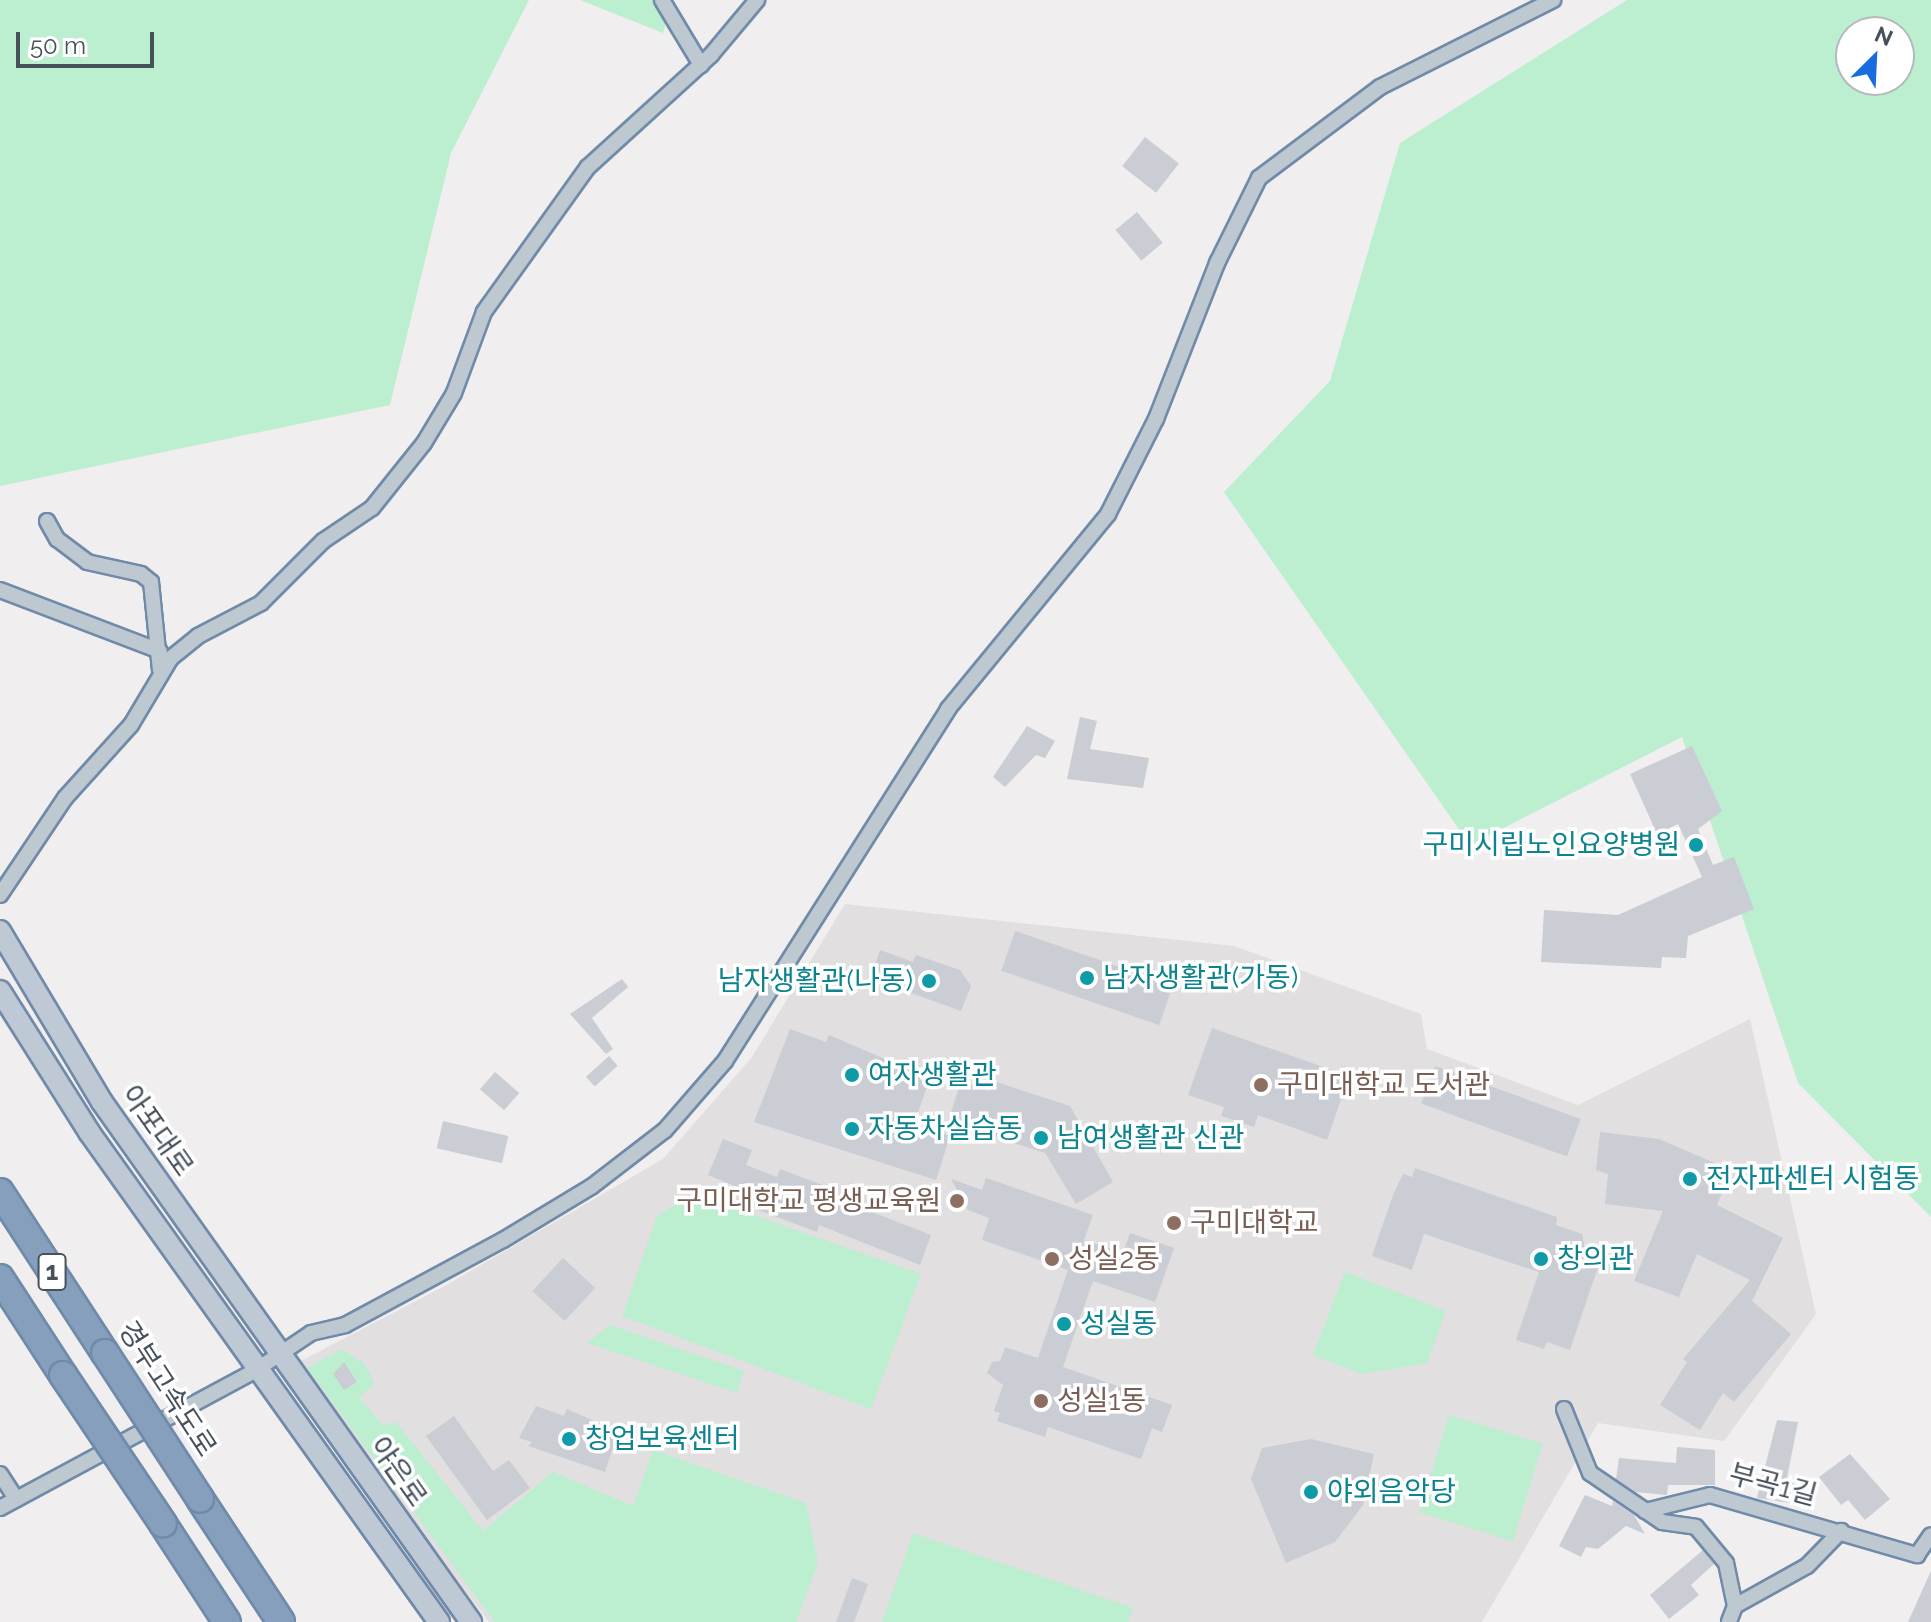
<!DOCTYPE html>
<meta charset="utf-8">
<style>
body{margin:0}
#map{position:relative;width:1931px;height:1622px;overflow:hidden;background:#f0eeee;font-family:Raleway,"Noto Sans KR",sans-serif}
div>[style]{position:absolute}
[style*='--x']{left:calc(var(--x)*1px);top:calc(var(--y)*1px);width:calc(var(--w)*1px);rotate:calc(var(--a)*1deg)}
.education>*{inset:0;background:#e1dfe0}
.green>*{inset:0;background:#bceed0;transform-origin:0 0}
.building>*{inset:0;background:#cacdd3;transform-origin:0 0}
.roads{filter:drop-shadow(2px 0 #708aa9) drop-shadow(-2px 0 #708aa9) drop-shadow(0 2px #708aa9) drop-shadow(0 -2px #708aa9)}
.minor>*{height:14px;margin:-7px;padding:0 7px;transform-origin:7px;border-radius:7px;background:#bec8d0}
.secondary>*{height:20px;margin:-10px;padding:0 10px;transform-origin:10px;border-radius:10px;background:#bec9d5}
.motorway>*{height:26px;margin:-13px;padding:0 13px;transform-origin:13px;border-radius:13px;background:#859fbd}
.bridges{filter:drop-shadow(2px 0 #708aa9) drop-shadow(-2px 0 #708aa9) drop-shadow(0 2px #708aa9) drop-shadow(0 -2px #708aa9)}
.motorway-bridge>*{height:26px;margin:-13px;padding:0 13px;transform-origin:13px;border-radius:13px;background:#859fbd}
.dots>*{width:22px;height:22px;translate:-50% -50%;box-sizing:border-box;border:4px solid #fff;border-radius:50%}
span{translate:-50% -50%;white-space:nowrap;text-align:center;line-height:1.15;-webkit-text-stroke:7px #fff;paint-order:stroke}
.shield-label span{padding:2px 6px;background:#fff;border:2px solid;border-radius:6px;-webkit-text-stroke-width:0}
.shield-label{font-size:26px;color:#46515b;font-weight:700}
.culture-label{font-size:28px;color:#0d838f}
.right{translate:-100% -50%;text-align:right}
.left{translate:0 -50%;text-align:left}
.education-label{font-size:28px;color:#785e54}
.street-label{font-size:28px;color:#46515b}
.north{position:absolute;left:1835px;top:16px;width:80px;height:80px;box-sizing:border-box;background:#fff;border:2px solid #b5b9bd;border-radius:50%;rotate:24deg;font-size:22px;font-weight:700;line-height:32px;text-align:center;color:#46515b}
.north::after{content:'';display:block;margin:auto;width:28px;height:36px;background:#196cdf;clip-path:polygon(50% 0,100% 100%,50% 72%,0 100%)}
.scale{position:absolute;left:16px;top:32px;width:138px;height:36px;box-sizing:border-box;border:4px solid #46515b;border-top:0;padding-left:10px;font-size:24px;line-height:28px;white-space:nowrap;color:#46515b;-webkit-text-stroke:6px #fff;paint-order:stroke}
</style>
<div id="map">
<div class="education">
<i style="clip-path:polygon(845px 904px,1234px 946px,1421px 1014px,1427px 1049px,1578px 1105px,1750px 1019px,1816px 1314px,1724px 1441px,1598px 1423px,1482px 1622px,489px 1622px,293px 1365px,443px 1287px,663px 1159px,752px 1057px)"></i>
</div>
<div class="green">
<i style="clip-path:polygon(0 0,529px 0,451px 153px,390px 405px,0 486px)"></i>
<i style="clip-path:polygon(580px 0,672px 0,663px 33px)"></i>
<i style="clip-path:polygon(evenodd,1627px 0,1931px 0,1931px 1217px,1798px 1083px,1682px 737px,1470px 845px,1224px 492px,1330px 381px,1400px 143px,1627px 0,1851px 32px,1899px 32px,1899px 80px,1851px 80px,1851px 32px)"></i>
<i style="clip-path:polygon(694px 1194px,921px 1274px,871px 1409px,622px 1316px,657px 1216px)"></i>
<i style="clip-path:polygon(1345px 1272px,1446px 1311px,1427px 1363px,1362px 1374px,1313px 1355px)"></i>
<i style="clip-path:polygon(610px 1325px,744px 1371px,737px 1393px,587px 1343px)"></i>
<i style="clip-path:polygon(342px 1349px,364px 1363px,375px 1384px,359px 1397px,383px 1426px,396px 1422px,483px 1531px,553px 1472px,633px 1506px,653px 1450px,806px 1503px,818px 1563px,796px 1622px,495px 1622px,307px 1368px)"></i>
<i style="left:1449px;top:1415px;width:98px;height:102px;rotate:17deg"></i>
<i style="clip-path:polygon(913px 1533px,1133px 1608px,1128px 1622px,882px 1622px)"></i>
</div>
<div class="building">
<i style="left:1145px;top:137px;width:43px;height:37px;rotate:38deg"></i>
<i style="left:1137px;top:212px;width:40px;height:28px;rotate:50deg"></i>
<i style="clip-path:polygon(1080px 717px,1097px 721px,1090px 749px,1149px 758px,1143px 788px,1067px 779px)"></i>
<i style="clip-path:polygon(1027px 726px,1055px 741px,1045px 758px,1036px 755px,1005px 787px,993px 777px)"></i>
<i style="clip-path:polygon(1692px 746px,1722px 811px,1698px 829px,1713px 865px,1734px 857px,1754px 909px,1688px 936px,1686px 958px,1662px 957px,1661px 968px,1541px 962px,1544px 910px,1618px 915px,1702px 877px,1678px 824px,1657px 834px,1630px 774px)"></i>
<i style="left:1015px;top:931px;width:167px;height:42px;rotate:19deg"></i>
<i style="clip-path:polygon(880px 950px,913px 962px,916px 955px,960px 970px,971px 986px,961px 1011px,892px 986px,895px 977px,873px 970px)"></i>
<i style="clip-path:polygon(622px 979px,628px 987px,592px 1018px,613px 1049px,606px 1054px,570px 1014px)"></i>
<i style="clip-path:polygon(1212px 1028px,1349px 1076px,1327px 1140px,1258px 1115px,1254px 1127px,1221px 1116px,1224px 1107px,1188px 1095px)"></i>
<i style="clip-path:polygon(790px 1029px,826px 1042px,829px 1035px,930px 1078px,914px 1124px,950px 1136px,936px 1180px,754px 1122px)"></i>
<i style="left:609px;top:1056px;width:13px;height:31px;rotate:48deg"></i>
<i style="left:1435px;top:1066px;width:155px;height:40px;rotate:20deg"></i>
<i style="left:495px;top:1072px;width:32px;height:23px;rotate:41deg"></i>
<i style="clip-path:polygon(961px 1081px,990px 1091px,993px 1081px,1070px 1106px,1113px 1182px,1076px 1204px,1045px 1153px,948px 1122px)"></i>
<i style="left:443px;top:1121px;width:67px;height:28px;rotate:13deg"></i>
<i style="clip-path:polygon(1600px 1132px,1659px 1139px,1731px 1170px,1717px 1205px,1783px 1238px,1752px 1301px,1791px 1334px,1734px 1402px,1723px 1393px,1700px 1430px,1660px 1405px,1687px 1362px,1683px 1359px,1750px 1280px,1697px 1254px,1679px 1297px,1634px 1281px,1663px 1211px,1605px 1204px,1608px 1174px,1596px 1170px)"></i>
<i style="clip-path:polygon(723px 1139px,752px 1150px,746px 1165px,777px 1177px,780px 1169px,833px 1189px,831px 1196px,931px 1235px,920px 1265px,819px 1225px,817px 1232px,737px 1202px,742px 1189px,708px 1175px)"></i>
<i style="clip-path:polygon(1415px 1168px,1557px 1217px,1556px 1225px,1582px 1234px,1588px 1263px,1598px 1267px,1570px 1350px,1547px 1342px,1544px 1349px,1516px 1340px,1539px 1272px,1424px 1234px,1412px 1270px,1372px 1256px,1393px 1195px,1403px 1174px,1412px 1177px)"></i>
<i style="clip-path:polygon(986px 1178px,1093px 1215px,1084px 1240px,1123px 1253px,1130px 1233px,1174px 1248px,1155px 1302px,1093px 1281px,1063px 1367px,1172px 1405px,1162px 1432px,1152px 1428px,1141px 1459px,1048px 1427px,1045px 1437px,997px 1421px,1000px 1413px,994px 1411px,1003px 1385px,987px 1373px,992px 1362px,1000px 1361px,1005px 1347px,1038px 1358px,1068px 1270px,982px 1240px,989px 1218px,968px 1210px,951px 1179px,982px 1190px)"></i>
<i style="left:563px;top:1258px;width:44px;height:45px;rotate:43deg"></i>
<i style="clip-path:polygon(344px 1362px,357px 1382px,344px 1390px,333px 1374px)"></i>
<i style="clip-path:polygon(536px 1406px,564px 1416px,567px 1409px,618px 1432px,605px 1472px,528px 1446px,532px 1442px,519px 1438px)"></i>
<i style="clip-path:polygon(454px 1416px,493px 1471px,509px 1460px,530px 1488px,487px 1520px,426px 1436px)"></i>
<i style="clip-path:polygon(1777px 1420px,1798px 1422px,1787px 1478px,1795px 1481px,1790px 1503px,1757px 1498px)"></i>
<i style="clip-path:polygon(1311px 1439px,1374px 1454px,1363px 1505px,1335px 1542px,1286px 1563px,1251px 1479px,1262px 1448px)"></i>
<i style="clip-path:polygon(1677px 1447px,1715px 1450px,1715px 1485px,1668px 1485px,1667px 1495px,1636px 1492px,1616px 1479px,1619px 1458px,1676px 1463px)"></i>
<i style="clip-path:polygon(1850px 1454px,1890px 1499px,1865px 1520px,1848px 1500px,1841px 1505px,1819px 1477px)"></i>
<i style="clip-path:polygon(1585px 1495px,1612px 1506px,1613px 1501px,1634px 1515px,1645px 1534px,1626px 1526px,1598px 1549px,1586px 1547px,1581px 1557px,1559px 1546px)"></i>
<i style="clip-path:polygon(1703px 1550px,1714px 1564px,1691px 1585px,1699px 1595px,1669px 1619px,1650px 1595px)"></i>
<i style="clip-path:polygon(1931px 1571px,1931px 1622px,1908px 1622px)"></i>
<i style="clip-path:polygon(852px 1578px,868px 1584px,854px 1622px,836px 1622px)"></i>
</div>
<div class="roads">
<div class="minor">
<i style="--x:662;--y:0;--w:76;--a:59"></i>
<i style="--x:47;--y:521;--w:21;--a:61"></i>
<i style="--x:57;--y:539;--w:38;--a:37"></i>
<i style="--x:87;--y:562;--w:55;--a:12.5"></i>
<i style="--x:141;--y:574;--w:13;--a:39"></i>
<i style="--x:151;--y:582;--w:88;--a:84.2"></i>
<i style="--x:0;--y:590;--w:171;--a:20.9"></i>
<i style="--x:0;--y:895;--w:117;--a:-56.2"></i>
<i style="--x:65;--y:798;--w:98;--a:-47.9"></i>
<i style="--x:131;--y:725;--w:78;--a:-59.2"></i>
<i style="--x:171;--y:658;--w:35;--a:-39"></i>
<i style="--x:198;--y:636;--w:71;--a:-27.6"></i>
<i style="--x:261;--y:603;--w:88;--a:-45"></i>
<i style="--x:323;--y:541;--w:59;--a:-34"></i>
<i style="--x:372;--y:508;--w:83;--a:-51.3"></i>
<i style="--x:424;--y:443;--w:58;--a:-59"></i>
<i style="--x:454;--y:393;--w:86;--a:-69.7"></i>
<i style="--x:484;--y:312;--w:178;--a:-54.4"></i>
<i style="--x:588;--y:167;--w:166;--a:-42.3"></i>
<i style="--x:711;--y:55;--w:72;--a:-50.1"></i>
<i style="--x:1564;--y:1409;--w:69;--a:67.9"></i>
<i style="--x:1590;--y:1473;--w:87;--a:34.2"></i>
<i style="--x:1662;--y:1522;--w:34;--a:8"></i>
<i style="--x:1696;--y:1527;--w:47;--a:50.2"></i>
<i style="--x:1726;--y:1563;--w:44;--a:78.2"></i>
<i style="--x:1735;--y:1606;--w:17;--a:111"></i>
<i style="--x:0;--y:1474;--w:30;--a:57"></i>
<i style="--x:0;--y:1508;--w:291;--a:-28.3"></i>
<i style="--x:256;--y:1370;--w:66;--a:-33.9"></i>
<i style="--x:311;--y:1333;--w:35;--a:-13"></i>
<i style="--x:345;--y:1325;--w:179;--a:-28.3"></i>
<i style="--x:503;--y:1240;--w:103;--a:-31.1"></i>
<i style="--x:591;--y:1187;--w:93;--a:-37.6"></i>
<i style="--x:665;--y:1130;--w:91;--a:-49"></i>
<i style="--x:725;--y:1061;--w:417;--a:-57.6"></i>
<i style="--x:948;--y:709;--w:252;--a:-50.6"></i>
<i style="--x:1108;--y:514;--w:106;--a:-63.2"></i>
<i style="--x:1156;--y:419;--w:168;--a:-68.6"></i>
<i style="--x:1217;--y:263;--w:95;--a:-63.7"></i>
<i style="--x:1259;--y:178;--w:151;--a:-36.9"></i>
<i style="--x:1380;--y:87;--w:194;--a:-26.7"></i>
<i style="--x:1645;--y:1511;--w:67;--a:-13.8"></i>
<i style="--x:1710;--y:1495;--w:216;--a:16.2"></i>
<i style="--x:1917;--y:1555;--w:24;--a:-55"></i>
<i style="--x:1735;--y:1606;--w:82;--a:-29.1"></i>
<i style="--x:1807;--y:1566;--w:49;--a:-45.8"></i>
</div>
<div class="secondary">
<i style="--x:0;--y:931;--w:199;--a:59.2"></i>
<i style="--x:102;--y:1102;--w:638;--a:54.64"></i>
<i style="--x:0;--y:991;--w:167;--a:57.7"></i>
<i style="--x:89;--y:1132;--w:602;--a:54.46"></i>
</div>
<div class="motorway">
<i style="--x:0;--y:1192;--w:192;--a:56.9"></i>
<i style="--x:0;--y:1278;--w:116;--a:57"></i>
<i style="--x:200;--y:1499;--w:147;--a:56.6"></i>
<i style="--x:163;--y:1524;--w:117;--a:56.9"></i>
</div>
</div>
<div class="bridges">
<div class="motorway-bridge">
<i style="--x:105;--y:1353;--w:174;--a:56.9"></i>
<i style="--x:63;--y:1375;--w:179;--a:56.1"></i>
</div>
</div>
<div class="dots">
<i style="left:1696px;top:845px;background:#0f9aa8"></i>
<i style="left:1087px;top:978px;background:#0f9aa8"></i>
<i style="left:929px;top:981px;background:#0f9aa8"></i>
<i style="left:852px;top:1075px;background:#0f9aa8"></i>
<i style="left:1261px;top:1085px;background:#8d6e63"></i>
<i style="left:852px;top:1129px;background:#0f9aa8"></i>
<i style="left:1041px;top:1138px;background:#0f9aa8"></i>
<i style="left:1690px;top:1179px;background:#0f9aa8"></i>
<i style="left:957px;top:1201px;background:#8d6e63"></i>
<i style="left:1174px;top:1223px;background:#8d6e63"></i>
<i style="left:1052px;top:1259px;background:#8d6e63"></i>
<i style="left:1541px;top:1259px;background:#0f9aa8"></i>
<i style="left:1064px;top:1324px;background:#0f9aa8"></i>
<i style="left:1041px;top:1401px;background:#8d6e63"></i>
<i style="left:569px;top:1439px;background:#0f9aa8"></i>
<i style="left:1311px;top:1492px;background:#0f9aa8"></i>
</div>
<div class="shield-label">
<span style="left:52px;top:1272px">1</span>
</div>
<div class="culture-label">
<span class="right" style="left:1680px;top:845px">구미시립노인요양병원</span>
<span class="left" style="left:1103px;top:978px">남자생활관(가동)</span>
<span class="right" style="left:913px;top:981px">남자생활관(나동)</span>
<span class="left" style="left:868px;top:1075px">여자생활관</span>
<span class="left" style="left:868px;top:1129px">자동차실습동</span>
<span class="left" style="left:1057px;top:1138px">남여생활관 신관</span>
<span class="left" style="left:1706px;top:1179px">전자파센터 시험동</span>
<span class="left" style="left:1557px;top:1259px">창의관</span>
<span class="left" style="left:1080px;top:1324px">성실동</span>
<span class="left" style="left:585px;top:1439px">창업보육센터</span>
<span class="left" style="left:1327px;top:1492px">야외음악당</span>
</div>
<div class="education-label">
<span class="left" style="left:1277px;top:1085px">구미대학교 도서관</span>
<span class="right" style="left:941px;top:1201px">구미대학교 평생교육원</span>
<span class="left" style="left:1190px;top:1223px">구미대학교</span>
<span class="left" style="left:1068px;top:1259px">성실2동</span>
<span class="left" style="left:1057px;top:1401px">성실1동</span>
</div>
<div class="street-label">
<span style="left:157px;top:1131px;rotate:55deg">아포대로</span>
<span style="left:167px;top:1389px;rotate:57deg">경부고속도로</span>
<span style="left:398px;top:1472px;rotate:55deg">야은로</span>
<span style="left:1773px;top:1485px;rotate:15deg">부곡1길</span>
</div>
<div class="north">N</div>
<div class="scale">50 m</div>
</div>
